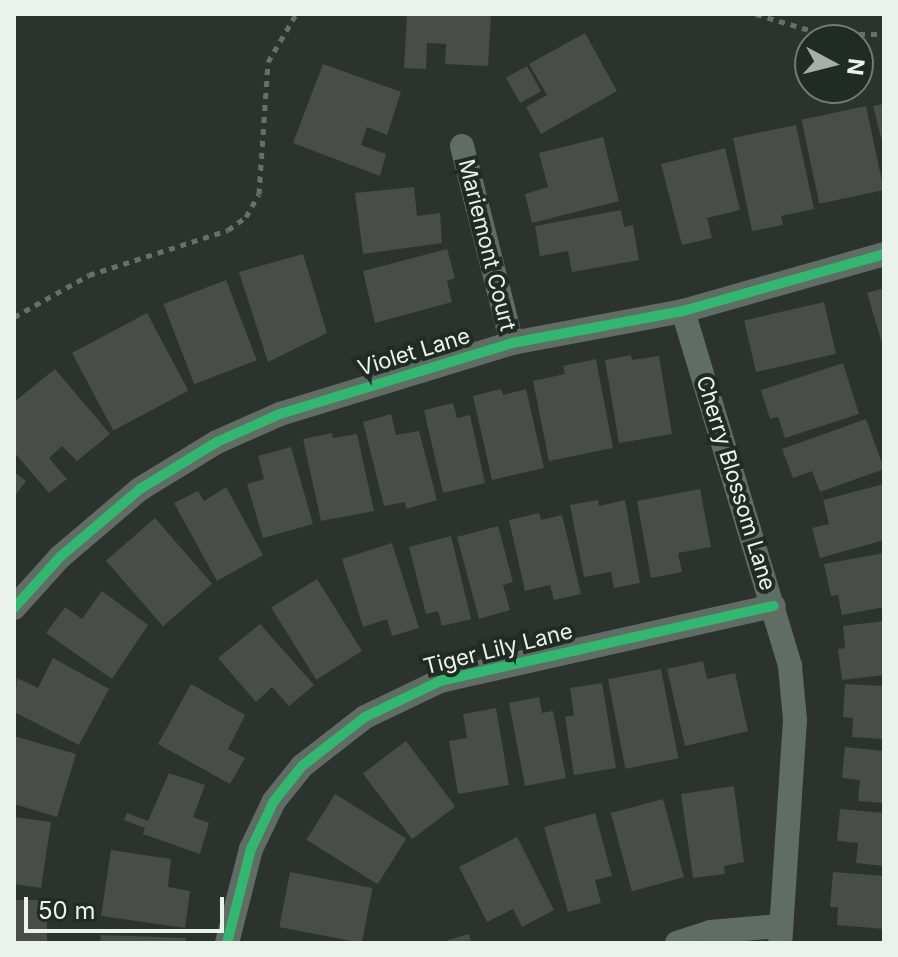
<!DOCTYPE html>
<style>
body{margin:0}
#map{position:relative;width:898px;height:957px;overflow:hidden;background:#2c322e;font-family:Inter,sans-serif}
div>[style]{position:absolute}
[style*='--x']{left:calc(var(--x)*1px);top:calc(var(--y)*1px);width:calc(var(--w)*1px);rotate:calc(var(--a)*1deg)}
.building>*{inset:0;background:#484d4a;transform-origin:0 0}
.path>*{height:5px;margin-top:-2.5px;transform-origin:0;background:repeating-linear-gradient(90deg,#676f6a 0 6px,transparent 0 12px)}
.minor>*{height:24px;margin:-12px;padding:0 12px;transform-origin:12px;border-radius:12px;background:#606d64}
.cycleway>*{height:10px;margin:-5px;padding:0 5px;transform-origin:5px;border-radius:5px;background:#33b770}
span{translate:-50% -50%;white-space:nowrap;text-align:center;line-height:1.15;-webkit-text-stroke:8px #202b24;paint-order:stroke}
.street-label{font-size:22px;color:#ebf2ed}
.frame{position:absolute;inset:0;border:16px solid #ebf2ed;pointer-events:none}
.north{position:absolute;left:794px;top:24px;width:80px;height:80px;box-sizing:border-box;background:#202b24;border:2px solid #717b74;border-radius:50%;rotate:97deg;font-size:22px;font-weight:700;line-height:32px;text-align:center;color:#ebf2ed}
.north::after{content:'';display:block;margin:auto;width:28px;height:36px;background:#a8afaa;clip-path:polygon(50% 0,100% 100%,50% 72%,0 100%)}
.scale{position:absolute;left:24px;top:897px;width:200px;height:36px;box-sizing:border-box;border:4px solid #ebf2ed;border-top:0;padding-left:10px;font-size:24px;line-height:28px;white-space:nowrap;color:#ebf2ed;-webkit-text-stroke:6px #202b24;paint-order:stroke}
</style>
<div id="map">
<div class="building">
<i style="clip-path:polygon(407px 14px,491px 14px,488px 66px,445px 64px,446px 44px,427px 43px,426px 69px,404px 68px)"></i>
<i style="clip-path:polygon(585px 33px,617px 91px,541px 134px,526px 107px,547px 95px,529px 64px)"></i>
<i style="clip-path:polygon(323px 64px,401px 92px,387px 135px,367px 127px,361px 145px,386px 154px,380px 176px,293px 143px)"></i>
<i style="left:527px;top:66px;width:29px;height:24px;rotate:61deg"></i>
<i style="clip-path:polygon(884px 104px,884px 145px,883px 145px,873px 106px)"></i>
<i style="left:866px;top:106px;width:86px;height:66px;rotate:78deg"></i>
<i style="clip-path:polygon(796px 125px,814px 209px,781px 216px,783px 225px,752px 231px,733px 138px)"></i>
<i style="clip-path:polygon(603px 137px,619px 201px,532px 223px,525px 194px,548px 187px,539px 153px)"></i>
<i style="clip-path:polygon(725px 148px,740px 210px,707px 218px,712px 238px,682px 245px,661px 164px)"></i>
<i style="clip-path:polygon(414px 187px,417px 216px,440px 213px,442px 243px,363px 254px,355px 193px)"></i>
<i style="clip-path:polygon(621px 210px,624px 227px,633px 225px,639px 260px,572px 272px,568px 251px,540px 256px,535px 226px)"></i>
<i style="clip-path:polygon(447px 249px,455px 278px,447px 281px,452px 302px,375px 323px,363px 271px)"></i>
<i style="clip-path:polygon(303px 254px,327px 333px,268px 362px,239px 272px)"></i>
<i style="left:226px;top:280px;width:86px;height:67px;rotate:69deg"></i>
<i style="clip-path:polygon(884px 288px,884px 346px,883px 346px,867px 293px)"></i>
<i style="left:824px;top:302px;width:53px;height:82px;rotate:77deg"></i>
<i style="left:147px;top:313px;width:88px;height:85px;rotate:62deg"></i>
<i style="clip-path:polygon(631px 355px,632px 360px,659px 356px,672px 434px,619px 443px,605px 360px)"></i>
<i style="clip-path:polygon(596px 359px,613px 448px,549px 461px,533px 381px,565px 374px,563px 366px)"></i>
<i style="clip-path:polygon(843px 363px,859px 414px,785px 438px,778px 417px,770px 419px,761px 390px)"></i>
<i style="clip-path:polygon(55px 369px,110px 434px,77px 461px,62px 446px,49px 458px,67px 479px,49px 493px,14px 452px,14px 402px)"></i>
<i style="clip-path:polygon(501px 389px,503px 395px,526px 389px,544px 468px,492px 480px,473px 396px)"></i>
<i style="clip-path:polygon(453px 403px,457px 418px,470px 415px,485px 483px,443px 493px,424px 410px)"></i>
<i style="clip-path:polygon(391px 414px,396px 435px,419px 431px,437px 500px,406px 509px,405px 502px,384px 506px,363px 422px)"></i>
<i style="clip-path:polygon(866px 419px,884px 469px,820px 492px,812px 471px,793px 478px,782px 449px)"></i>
<i style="clip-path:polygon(332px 433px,333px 438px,357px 434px,374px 511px,321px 521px,303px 439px)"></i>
<i style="clip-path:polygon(291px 447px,313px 524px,263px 538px,247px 484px,264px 479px,258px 456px)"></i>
<i style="clip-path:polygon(14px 472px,26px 481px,14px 497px)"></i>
<i style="clip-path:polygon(884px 484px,884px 540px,820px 558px,812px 528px,829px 524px,823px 500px)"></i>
<i style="clip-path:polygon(226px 487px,263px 555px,217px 581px,174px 503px,198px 491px,204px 501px)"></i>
<i style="clip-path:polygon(700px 489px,711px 547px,678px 553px,682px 572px,651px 578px,637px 501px)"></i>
<i style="clip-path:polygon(598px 500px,599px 506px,625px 500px,640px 583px,614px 588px,611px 572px,584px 577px,570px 505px)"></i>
<i style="clip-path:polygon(539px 513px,541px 520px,562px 515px,581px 594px,554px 600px,550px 585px,525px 591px,509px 520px)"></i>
<i style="left:155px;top:518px;width:87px;height:65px;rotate:49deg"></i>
<i style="clip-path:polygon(498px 526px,513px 582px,503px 585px,510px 610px,479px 619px,457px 537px)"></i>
<i style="clip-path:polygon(451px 536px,471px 619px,442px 626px,438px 611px,426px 614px,409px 547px)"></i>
<i style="clip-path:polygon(392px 543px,419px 628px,392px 636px,387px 619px,363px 627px,342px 559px)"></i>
<i style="clip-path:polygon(884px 553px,884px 607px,842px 615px,838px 595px,831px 596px,824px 564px)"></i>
<i style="left:317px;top:579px;width:85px;height:54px;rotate:58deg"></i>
<i style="clip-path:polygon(102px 591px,148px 625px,112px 679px,46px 633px,65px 607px,82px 619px)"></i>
<i style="clip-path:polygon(884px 621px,884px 675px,842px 680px,838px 649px,845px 648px,843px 626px)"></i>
<i style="clip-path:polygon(260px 624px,314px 685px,289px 706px,272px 687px,256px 702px,218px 658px)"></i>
<i style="clip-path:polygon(53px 658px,109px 689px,79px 745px,14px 712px,17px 678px,38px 688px)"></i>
<i style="clip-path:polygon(703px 661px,707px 679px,735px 673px,748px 731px,685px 746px,667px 669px)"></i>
<i style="left:661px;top:669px;width:91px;height:54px;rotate:79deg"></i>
<i style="clip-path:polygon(602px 683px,616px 768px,574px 775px,565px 717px,574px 715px,570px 688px)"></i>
<i style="clip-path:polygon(191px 684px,245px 715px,228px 749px,245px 758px,230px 784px,158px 744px)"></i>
<i style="clip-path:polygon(845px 684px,884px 686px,884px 739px,852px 737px,853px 718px,843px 717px)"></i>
<i style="clip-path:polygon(539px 697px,542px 713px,553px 711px,566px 778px,525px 786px,509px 703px)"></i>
<i style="clip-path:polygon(496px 708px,509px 785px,458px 794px,449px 741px,467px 738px,463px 714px)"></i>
<i style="clip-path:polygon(14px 736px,76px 754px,57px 817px,14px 804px)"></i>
<i style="left:406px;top:741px;width:82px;height:54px;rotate:53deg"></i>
<i style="clip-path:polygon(845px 747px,884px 751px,884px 803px,858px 801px,860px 780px,842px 778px)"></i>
<i style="clip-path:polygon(169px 773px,205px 785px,193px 817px,209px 823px,200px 854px,143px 834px,145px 828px,124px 820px,127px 813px,148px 821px)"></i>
<i style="clip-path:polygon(734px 786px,744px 862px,724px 866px,725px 874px,693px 878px,681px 794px)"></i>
<i style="left:335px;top:794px;width:84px;height:54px;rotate:32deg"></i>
<i style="left:663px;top:799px;width:81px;height:54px;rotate:75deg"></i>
<i style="clip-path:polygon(840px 809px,884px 813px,884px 866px,856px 863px,858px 843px,837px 841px)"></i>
<i style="clip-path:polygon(595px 813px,612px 876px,595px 880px,601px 903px,568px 912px,544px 827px)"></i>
<i style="clip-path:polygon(14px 817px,51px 822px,41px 888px,14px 884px)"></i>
<i style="clip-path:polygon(517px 837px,554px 910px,522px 927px,513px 909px,487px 922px,459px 867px)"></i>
<i style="clip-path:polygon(111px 850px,171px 859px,168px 887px,190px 891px,185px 928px,101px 916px)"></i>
<i style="left:290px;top:872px;width:84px;height:56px;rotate:11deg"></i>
<i style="clip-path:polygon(833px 872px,884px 876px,884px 929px,837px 925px,838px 907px,830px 907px)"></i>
<i style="left:14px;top:900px;width:33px;height:43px"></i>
<i style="clip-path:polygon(469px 934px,471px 943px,442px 943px,442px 942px)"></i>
<i style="clip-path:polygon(101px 935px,186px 938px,186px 943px,100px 943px)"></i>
</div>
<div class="path">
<i style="--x:756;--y:14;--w:70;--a:16.6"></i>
<i style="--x:823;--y:34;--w:61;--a:0"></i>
<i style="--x:14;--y:317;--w:86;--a:-29.2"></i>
<i style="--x:89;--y:275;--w:146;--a:-17.9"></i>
<i style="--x:228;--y:230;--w:22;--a:-36"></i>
<i style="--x:246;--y:217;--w:26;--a:-61"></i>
<i style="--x:259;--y:194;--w:132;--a:-86.1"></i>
<i style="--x:268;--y:62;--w:56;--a:-59.7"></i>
</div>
<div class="minor">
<i style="--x:462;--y:146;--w:203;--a:75.8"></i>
<i style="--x:683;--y:311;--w:371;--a:73.2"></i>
<i style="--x:790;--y:666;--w:54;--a:84.7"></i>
<i style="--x:795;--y:720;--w:224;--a:93.8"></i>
<i style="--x:14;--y:608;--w:69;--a:-48"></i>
<i style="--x:60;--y:557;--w:105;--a:-40.4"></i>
<i style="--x:140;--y:489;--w:90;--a:-31.4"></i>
<i style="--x:217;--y:442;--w:69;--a:-24"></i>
<i style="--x:280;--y:414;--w:243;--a:-17"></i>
<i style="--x:512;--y:343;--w:174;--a:-10.6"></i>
<i style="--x:683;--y:311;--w:209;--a:-15.8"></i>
<i style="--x:227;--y:943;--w:97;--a:-75.7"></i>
<i style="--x:251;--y:849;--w:53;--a:-64.4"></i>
<i style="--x:274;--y:801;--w:45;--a:-51.3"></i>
<i style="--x:302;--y:766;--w:80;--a:-37.9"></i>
<i style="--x:365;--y:717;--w:83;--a:-25.6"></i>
<i style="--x:440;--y:681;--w:342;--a:-12.7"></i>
<i style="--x:677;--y:943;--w:35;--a:-18"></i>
<i style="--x:710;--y:932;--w:69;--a:-5"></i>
</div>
<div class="cycleway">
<i style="--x:14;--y:608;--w:69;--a:-48"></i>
<i style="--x:60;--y:557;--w:105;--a:-40.4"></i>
<i style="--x:140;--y:489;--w:90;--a:-31.4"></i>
<i style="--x:217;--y:442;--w:69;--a:-24"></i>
<i style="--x:280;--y:414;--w:243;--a:-17"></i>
<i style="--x:512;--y:343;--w:174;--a:-10.6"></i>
<i style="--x:683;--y:311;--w:209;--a:-15.8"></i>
<i style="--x:227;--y:943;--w:97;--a:-75.7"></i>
<i style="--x:251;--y:849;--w:53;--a:-64.4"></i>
<i style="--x:274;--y:801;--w:45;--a:-51.3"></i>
<i style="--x:302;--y:766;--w:80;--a:-37.9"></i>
<i style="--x:365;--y:717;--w:83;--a:-25.6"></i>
<i style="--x:440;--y:681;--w:342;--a:-12.7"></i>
</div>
<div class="street-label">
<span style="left:487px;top:245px;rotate:76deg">Mariemont Court</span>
<span style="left:414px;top:352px;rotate:-17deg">Violet Lane</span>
<span style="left:736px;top:483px;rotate:73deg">Cherry Blossom Lane</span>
<span style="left:498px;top:649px;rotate:-14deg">Tiger Lily Lane</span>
</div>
<div class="frame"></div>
<div class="north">N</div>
<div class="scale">50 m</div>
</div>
